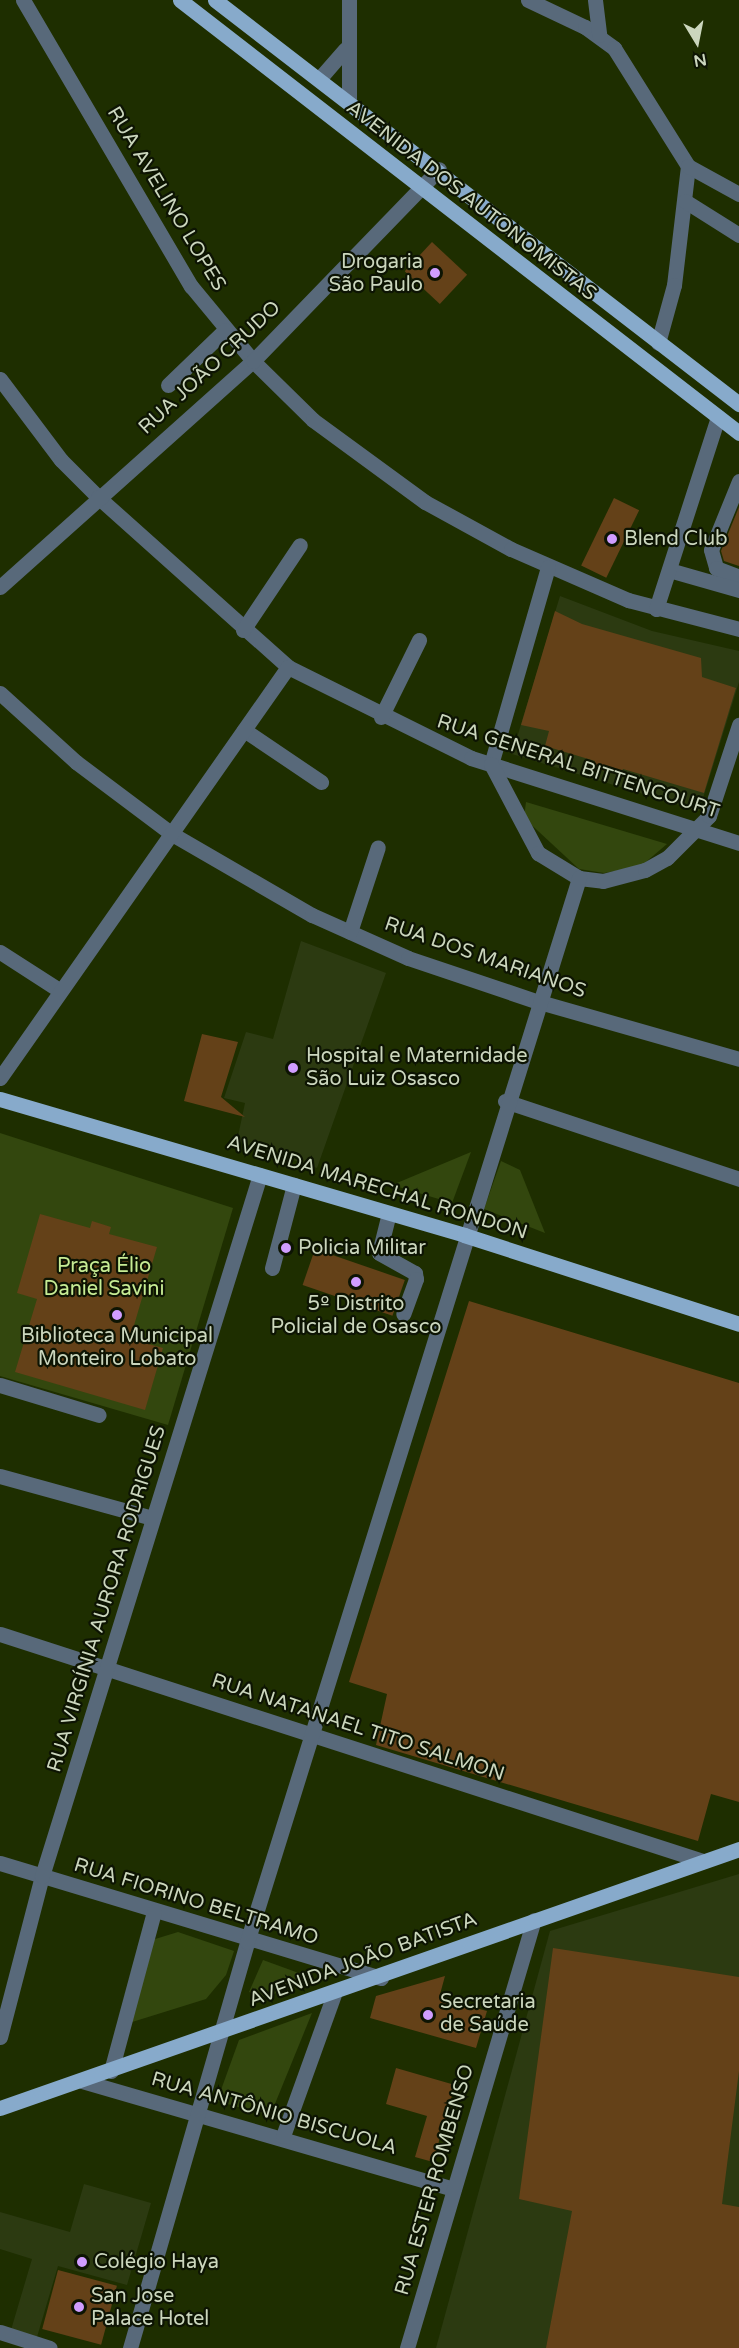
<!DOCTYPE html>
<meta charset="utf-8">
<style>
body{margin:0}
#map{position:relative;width:739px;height:2348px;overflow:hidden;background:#1e2e00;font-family:"Varela Round",sans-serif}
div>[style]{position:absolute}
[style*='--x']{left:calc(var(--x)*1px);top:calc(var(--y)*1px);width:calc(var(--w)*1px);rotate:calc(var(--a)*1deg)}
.built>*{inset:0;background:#2c3a11}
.green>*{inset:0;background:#33470e}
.building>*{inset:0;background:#644118;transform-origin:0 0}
.minor>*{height:15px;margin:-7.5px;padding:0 7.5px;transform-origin:7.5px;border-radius:7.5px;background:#58697a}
.major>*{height:15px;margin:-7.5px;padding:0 7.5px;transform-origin:7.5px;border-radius:7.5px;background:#87aacb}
.dots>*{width:16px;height:16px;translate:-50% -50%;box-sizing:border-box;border:3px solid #0d1403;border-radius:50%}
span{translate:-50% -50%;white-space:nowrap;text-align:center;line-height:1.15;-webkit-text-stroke:4.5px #0d1403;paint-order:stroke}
.street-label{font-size:20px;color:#cbd6bd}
.poi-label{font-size:20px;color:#cbd6bd}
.right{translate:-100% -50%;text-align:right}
.left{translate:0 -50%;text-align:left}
.park-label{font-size:20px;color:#c7ec94}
.north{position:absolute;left:667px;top:12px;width:60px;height:60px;-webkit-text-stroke:4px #0d1403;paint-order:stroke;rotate:170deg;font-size:16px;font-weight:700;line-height:24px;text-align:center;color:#cbd6bd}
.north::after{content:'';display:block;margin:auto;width:21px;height:27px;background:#cbd6bd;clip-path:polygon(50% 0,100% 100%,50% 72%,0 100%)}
</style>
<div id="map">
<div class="built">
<i style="clip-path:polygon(560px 596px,652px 631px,739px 651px,739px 682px,699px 811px,512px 754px)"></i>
<i style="clip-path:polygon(301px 941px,386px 973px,317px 1168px,237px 1141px,245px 1103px,224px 1098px,246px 1032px,273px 1039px)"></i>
<i style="clip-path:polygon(739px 1874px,739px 2348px,436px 2348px,550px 1931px)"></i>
<i style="clip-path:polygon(84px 2184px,151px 2203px,127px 2285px,58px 2266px,37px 2337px,11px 2330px,32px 2259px,0 2249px,0 2212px,70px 2232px)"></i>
</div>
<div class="green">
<i style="clip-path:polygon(526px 802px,667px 844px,640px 867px,604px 873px,579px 869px,524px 818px)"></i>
<i style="clip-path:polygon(0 1133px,233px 1208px,168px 1425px,0 1376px)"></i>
<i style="clip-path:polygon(471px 1152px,452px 1203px,392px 1185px)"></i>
<i style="clip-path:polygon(501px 1161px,520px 1170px,545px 1233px,484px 1209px)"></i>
<i style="clip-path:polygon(178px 1932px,234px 1951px,226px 1975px,206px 1999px,129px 2023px,152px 1940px)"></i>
<i style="clip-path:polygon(263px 1960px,307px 1976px,267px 1998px,249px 1992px)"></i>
<i style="clip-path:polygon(312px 2013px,270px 2116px,217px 2101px,239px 2040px)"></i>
</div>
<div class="building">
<i style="left:432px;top:242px;width:48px;height:40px;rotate:43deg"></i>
<i style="left:614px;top:498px;width:28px;height:75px;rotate:26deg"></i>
<i style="clip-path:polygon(739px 507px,739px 566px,724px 561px,721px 551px)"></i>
<i style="clip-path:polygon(555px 611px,582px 624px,701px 658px,702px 677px,736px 688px,704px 793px,623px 769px,620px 775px,594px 768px,595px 761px,545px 746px,549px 731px,521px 725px)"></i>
<i style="clip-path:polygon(202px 1034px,238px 1042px,221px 1097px,245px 1117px,184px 1101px)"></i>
<i style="clip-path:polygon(40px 1214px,90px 1228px,92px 1221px,111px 1227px,109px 1234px,157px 1247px,130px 1339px,163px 1348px,145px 1410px,15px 1372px,37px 1299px,17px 1293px)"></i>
<i style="left:315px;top:1249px;width:95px;height:38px;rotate:19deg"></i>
<i style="clip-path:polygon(469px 1301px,739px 1383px,739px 1802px,711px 1794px,698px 1841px,376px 1745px,387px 1694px,349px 1682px)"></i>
<i style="clip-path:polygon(553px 1948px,739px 1977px,739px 2071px,722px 2204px,739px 2207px,739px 2348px,546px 2348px,572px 2211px,519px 2199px)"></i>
<i style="clip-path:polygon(445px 1976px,439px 1998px,487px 2011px,476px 2048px,370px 2018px,376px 1996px)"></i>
<i style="clip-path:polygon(396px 2068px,455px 2085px,433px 2162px,415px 2157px,427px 2116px,386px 2104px)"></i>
<i style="left:58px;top:2270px;width:61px;height:61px;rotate:15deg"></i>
</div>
<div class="minor">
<i style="--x:23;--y:0;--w:332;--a:59.6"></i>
<i style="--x:191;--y:286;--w:97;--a:50.4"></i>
<i style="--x:253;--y:361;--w:84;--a:44.5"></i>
<i style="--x:313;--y:420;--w:139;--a:36.2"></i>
<i style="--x:425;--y:502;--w:98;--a:28.7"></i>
<i style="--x:511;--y:549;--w:128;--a:23.6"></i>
<i style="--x:628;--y:600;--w:115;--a:14.6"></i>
<i style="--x:528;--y:0;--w:63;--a:25.3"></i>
<i style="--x:585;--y:27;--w:36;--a:36"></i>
<i style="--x:614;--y:48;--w:139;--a:57.9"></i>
<i style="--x:688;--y:166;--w:120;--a:96.7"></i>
<i style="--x:674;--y:285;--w:60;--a:105.4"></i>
<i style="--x:595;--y:0;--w:35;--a:83"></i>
<i style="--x:320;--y:78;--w:38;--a:-49"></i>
<i style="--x:349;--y:100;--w:100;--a:-90"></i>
<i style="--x:688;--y:166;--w:58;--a:28.8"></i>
<i style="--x:685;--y:201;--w:64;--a:32.2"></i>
<i style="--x:0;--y:379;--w:101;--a:53"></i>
<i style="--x:61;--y:460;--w:52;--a:45"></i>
<i style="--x:98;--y:497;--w:255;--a:41.8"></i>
<i style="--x:288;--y:667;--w:204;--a:26.4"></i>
<i style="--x:471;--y:758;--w:281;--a:17.6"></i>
<i style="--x:168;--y:385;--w:79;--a:-44"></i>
<i style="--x:739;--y:481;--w:74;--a:112.1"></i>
<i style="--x:711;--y:550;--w:19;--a:74"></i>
<i style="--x:716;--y:568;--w:25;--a:21"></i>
<i style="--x:548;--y:567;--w:205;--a:106.1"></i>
<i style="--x:491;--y:764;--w:101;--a:62.2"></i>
<i style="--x:538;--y:853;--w:48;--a:31.4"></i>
<i style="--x:579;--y:878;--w:24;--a:7"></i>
<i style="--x:603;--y:881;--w:43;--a:-14.7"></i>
<i style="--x:645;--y:870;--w:25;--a:-29"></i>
<i style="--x:667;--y:858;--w:59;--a:-45"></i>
<i style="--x:709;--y:816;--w:96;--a:-71.8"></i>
<i style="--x:669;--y:570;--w:73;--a:15.9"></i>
<i style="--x:0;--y:587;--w:339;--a:-41.8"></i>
<i style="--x:253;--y:361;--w:267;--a:-45.9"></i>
<i style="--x:656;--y:609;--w:202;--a:-72.1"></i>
<i style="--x:243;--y:630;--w:102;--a:-56.2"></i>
<i style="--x:0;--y:693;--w:103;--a:42.2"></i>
<i style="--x:76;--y:762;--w:120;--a:36.9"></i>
<i style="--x:172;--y:834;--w:162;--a:30.1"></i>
<i style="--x:312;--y:915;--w:105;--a:24.1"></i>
<i style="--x:408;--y:958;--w:135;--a:18.6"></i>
<i style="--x:536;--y:1001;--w:211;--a:15.9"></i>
<i style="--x:381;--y:717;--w:86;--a:-63.7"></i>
<i style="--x:244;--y:730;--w:93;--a:34"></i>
<i style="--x:350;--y:932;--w:89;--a:-71.8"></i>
<i style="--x:0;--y:952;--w:70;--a:32.8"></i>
<i style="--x:0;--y:1078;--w:502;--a:-54.98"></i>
<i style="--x:505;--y:1101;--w:247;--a:18.4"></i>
<i style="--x:389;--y:1213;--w:41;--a:104"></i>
<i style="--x:379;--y:1253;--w:41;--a:29.1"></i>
<i style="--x:415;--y:1273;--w:6;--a:81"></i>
<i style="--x:416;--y:1279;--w:37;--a:110"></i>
<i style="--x:272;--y:1268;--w:86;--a:-75.2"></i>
<i style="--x:0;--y:1385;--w:103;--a:16.9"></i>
<i style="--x:0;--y:1476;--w:158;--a:15.4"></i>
<i style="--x:0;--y:1634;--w:739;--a:17.9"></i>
<i style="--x:0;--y:1863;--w:398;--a:16.8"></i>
<i style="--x:0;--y:2037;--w:166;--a:-75.4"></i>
<i style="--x:42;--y:1876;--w:734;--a:-72.73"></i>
<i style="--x:111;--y:2071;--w:165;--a:-74.9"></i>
<i style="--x:82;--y:2081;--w:387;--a:16.2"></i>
<i style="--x:283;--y:2136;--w:151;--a:-70.2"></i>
<i style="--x:0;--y:2332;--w:52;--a:17.7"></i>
<i style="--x:130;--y:2348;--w:423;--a:-73.9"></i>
<i style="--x:247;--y:1942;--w:1115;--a:-72.67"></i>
<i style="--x:407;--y:2348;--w:446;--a:-73.5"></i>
</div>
<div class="major">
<i style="--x:180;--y:0;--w:707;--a:37.76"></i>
<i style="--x:215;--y:0;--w:662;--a:37.63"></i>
<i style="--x:0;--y:1099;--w:484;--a:16.3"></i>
<i style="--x:464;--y:1235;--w:289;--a:17.9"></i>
<i style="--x:0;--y:2108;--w:783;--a:-19.31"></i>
</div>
<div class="dots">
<i style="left:435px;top:273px;background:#d09dff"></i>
<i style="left:612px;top:539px;background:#d09dff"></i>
<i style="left:293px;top:1068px;background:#d09dff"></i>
<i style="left:286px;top:1248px;background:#d09dff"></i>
<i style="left:356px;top:1282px;background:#d09dff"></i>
<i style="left:117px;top:1315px;background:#d09dff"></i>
<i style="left:428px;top:2015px;background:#d09dff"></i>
<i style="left:82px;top:2262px;background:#d09dff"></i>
<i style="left:79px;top:2307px;background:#d09dff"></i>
</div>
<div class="street-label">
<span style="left:166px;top:199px;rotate:59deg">RUA AVELINO LOPES</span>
<span style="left:471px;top:201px;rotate:38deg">AVENIDA DOS AUTONOMISTAS</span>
<span style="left:210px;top:368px;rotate:-43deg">RUA JOÃO CRUDO</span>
<span style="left:578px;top:767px;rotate:18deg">RUA GENERAL BITTENCOURT</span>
<span style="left:485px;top:958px;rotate:19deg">RUA DOS MARIANOS</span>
<span style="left:377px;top:1188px;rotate:17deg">AVENIDA MARECHAL RONDON</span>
<span style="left:107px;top:1599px;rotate:-73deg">RUA VIRGÍNIA AURORA RODRIGUES</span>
<span style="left:358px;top:1728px;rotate:18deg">RUA NATANAEL TITO SALMON</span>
<span style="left:196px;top:1902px;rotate:17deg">RUA FIORINO BELTRAMO</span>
<span style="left:363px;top:1960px;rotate:-20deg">AVENIDA JOÃO BATISTA</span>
<span style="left:274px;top:2114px;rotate:16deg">RUA ANTÔNIO BISCUOLA</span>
<span style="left:435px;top:2180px;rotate:-74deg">RUA ESTER ROMBENSO</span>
</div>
<div class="poi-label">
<span class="right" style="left:423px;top:274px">Drogaria<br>São Paulo</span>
<span class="left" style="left:624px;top:539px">Blend Club</span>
<span class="left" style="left:306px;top:1068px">Hospital e Maternidade<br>São Luiz Osasco</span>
<span class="left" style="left:298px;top:1248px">Policia Militar</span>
<span style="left:356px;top:1316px">5º Distrito<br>Policial de Osasco</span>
<span style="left:117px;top:1348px">Biblioteca Municipal<br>Monteiro Lobato</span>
<span class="left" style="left:440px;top:2014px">Secretaria<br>de Saúde</span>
<span class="left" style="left:94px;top:2262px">Colégio Haya</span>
<span class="left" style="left:91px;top:2308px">San Jose<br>Palace Hotel</span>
</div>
<div class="park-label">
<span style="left:104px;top:1278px">Praça Élio<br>Daniel Savini</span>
</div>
<div class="north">N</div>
</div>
